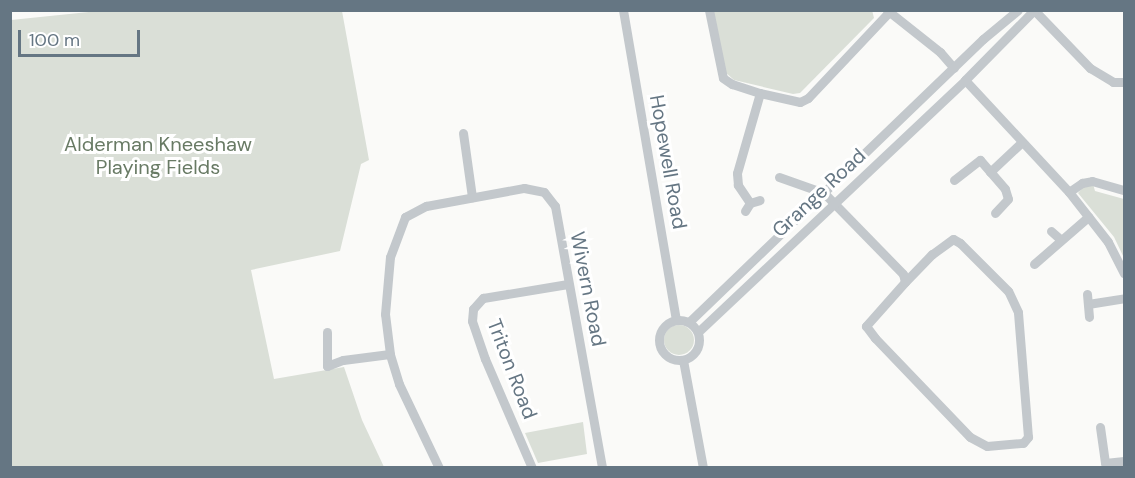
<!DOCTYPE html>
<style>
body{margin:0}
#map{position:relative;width:1135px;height:478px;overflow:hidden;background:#fafaf8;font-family:"DM Sans",sans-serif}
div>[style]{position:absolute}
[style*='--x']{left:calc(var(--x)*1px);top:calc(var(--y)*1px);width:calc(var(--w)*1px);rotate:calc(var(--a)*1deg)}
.green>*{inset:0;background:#dadfd7}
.round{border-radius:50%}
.minor>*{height:9px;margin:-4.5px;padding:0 4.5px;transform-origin:4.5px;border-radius:4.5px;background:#c3c8cc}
.minor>.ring{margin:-4.5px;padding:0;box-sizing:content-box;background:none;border:9px solid #c3c8cc;border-radius:50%}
span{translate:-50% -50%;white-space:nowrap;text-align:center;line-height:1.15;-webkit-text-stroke:6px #fff;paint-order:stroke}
.park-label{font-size:20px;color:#687a64}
.street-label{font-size:20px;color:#657683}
.frame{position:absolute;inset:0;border:12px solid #657683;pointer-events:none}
.scale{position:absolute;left:18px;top:30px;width:122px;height:27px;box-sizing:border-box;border:3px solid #657683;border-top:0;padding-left:8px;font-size:18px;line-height:21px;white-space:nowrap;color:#657683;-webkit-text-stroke:4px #fff;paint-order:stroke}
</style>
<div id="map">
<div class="green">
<i style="clip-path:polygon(108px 10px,342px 11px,369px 160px,361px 164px,340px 251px,251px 270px,274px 379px,344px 367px,362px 420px,384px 467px,11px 467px,11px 20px)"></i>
<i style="clip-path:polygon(872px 10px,874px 18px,800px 93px,793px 94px,734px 80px,724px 71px,712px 11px)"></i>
<i style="clip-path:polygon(1093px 184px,1095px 191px,1124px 199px,1124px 258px,1114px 237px,1078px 193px,1085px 185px)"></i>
<i class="round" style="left:664px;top:325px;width:30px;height:30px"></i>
<i style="clip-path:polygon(583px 422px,587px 454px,538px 463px,525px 433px)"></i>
</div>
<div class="minor">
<i style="--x:623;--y:10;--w:314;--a:80.3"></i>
<i style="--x:709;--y:10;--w:69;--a:78.4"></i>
<i style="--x:723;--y:78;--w:11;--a:34"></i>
<i style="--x:732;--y:84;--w:29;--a:18"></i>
<i style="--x:760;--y:93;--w:41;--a:12.7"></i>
<i style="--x:800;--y:102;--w:9;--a:-27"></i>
<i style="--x:808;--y:98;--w:118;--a:-46.7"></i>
<i style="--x:887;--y:10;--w:68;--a:38.4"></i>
<i style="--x:940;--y:52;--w:21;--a:49"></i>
<i style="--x:1034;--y:10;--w:81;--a:46"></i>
<i style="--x:1090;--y:68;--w:27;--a:31"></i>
<i style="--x:1113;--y:82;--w:11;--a:0"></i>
<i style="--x:965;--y:80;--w:153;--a:47.1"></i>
<i style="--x:1069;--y:192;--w:63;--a:52"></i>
<i style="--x:1108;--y:242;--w:35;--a:63"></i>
<i style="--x:463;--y:133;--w:65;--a:82"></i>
<i style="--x:990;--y:172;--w:44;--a:-43.2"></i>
<i style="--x:779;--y:177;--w:48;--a:19.6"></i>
<i style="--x:824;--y:193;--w:113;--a:45.7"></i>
<i style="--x:903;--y:274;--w:8;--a:76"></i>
<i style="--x:905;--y:282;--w:59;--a:131.6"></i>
<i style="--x:866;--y:326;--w:15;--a:53"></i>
<i style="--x:875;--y:338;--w:137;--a:46.2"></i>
<i style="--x:970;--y:437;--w:19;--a:28"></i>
<i style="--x:987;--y:446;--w:36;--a:-5"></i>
<i style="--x:1023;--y:443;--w:8;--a:-50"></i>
<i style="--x:1028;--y:437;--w:125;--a:-94.6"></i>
<i style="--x:1018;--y:312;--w:23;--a:-115"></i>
<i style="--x:1008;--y:291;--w:68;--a:-135"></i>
<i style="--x:960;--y:243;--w:8;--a:-150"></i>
<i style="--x:953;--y:239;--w:26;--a:144"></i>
<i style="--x:932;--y:254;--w:39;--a:134"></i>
<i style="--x:954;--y:180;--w:33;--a:-38"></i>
<i style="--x:980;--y:160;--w:38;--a:49"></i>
<i style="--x:1005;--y:189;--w:10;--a:73"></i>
<i style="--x:1008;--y:199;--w:19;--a:133"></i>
<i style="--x:1069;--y:192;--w:16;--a:-35"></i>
<i style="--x:1082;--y:183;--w:10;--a:-11"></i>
<i style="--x:1092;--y:181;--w:33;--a:16"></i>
<i style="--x:750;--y:203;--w:22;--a:-124"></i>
<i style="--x:738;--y:185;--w:12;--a:-95"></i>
<i style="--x:737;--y:173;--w:83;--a:-74"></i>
<i style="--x:745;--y:211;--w:9;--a:-58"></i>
<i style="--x:750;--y:203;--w:10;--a:-17"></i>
<i style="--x:1051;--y:231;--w:13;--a:42"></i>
<i style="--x:1034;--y:264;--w:72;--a:-41"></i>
<i style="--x:1087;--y:294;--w:23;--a:85"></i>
<i style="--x:1088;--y:304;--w:36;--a:-9"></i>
<i class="ring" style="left:659px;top:320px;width:31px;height:31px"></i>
<i style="--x:689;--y:322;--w:408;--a:-43.9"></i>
<i style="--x:983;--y:39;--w:45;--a:-39.6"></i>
<i style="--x:327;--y:332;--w:34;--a:90"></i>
<i style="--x:327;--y:366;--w:17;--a:-21"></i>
<i style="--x:343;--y:360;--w:47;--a:-7.3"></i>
<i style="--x:698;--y:332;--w:367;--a:-43.3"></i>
<i style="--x:965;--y:80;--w:98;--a:-45.4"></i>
<i style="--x:683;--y:360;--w:110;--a:79.5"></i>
<i style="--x:1100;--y:427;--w:36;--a:82"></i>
<i style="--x:1105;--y:463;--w:19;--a:-6"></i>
<i style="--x:439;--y:468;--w:93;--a:-115.5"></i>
<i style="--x:399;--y:384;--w:31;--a:-107"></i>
<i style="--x:390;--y:354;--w:40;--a:-97.1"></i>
<i style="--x:385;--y:314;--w:57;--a:-85"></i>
<i style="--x:390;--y:257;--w:43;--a:-69.4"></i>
<i style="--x:405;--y:217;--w:24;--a:-28"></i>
<i style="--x:426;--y:206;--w:100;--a:-10.4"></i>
<i style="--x:524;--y:188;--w:20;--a:11"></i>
<i style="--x:544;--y:192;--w:18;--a:52"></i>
<i style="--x:555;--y:206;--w:266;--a:79.8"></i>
<i style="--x:532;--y:468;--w:119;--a:-113.3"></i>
<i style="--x:485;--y:359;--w:40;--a:-108.9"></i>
<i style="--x:472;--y:321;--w:12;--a:-85"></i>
<i style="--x:473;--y:309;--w:15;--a:-48"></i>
<i style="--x:483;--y:298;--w:86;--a:-9.4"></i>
</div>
<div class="park-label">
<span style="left:158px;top:156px">Alderman Kneeshaw<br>Playing Fields</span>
</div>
<div class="street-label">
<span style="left:668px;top:162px;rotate:80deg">Hopewell Road</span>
<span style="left:819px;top:193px;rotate:-43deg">Grange Road</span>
<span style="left:588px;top:289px;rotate:79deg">Wivern Road</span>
<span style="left:512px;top:369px;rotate:69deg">Triton Road</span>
</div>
<div class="frame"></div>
<div class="scale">100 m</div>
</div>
